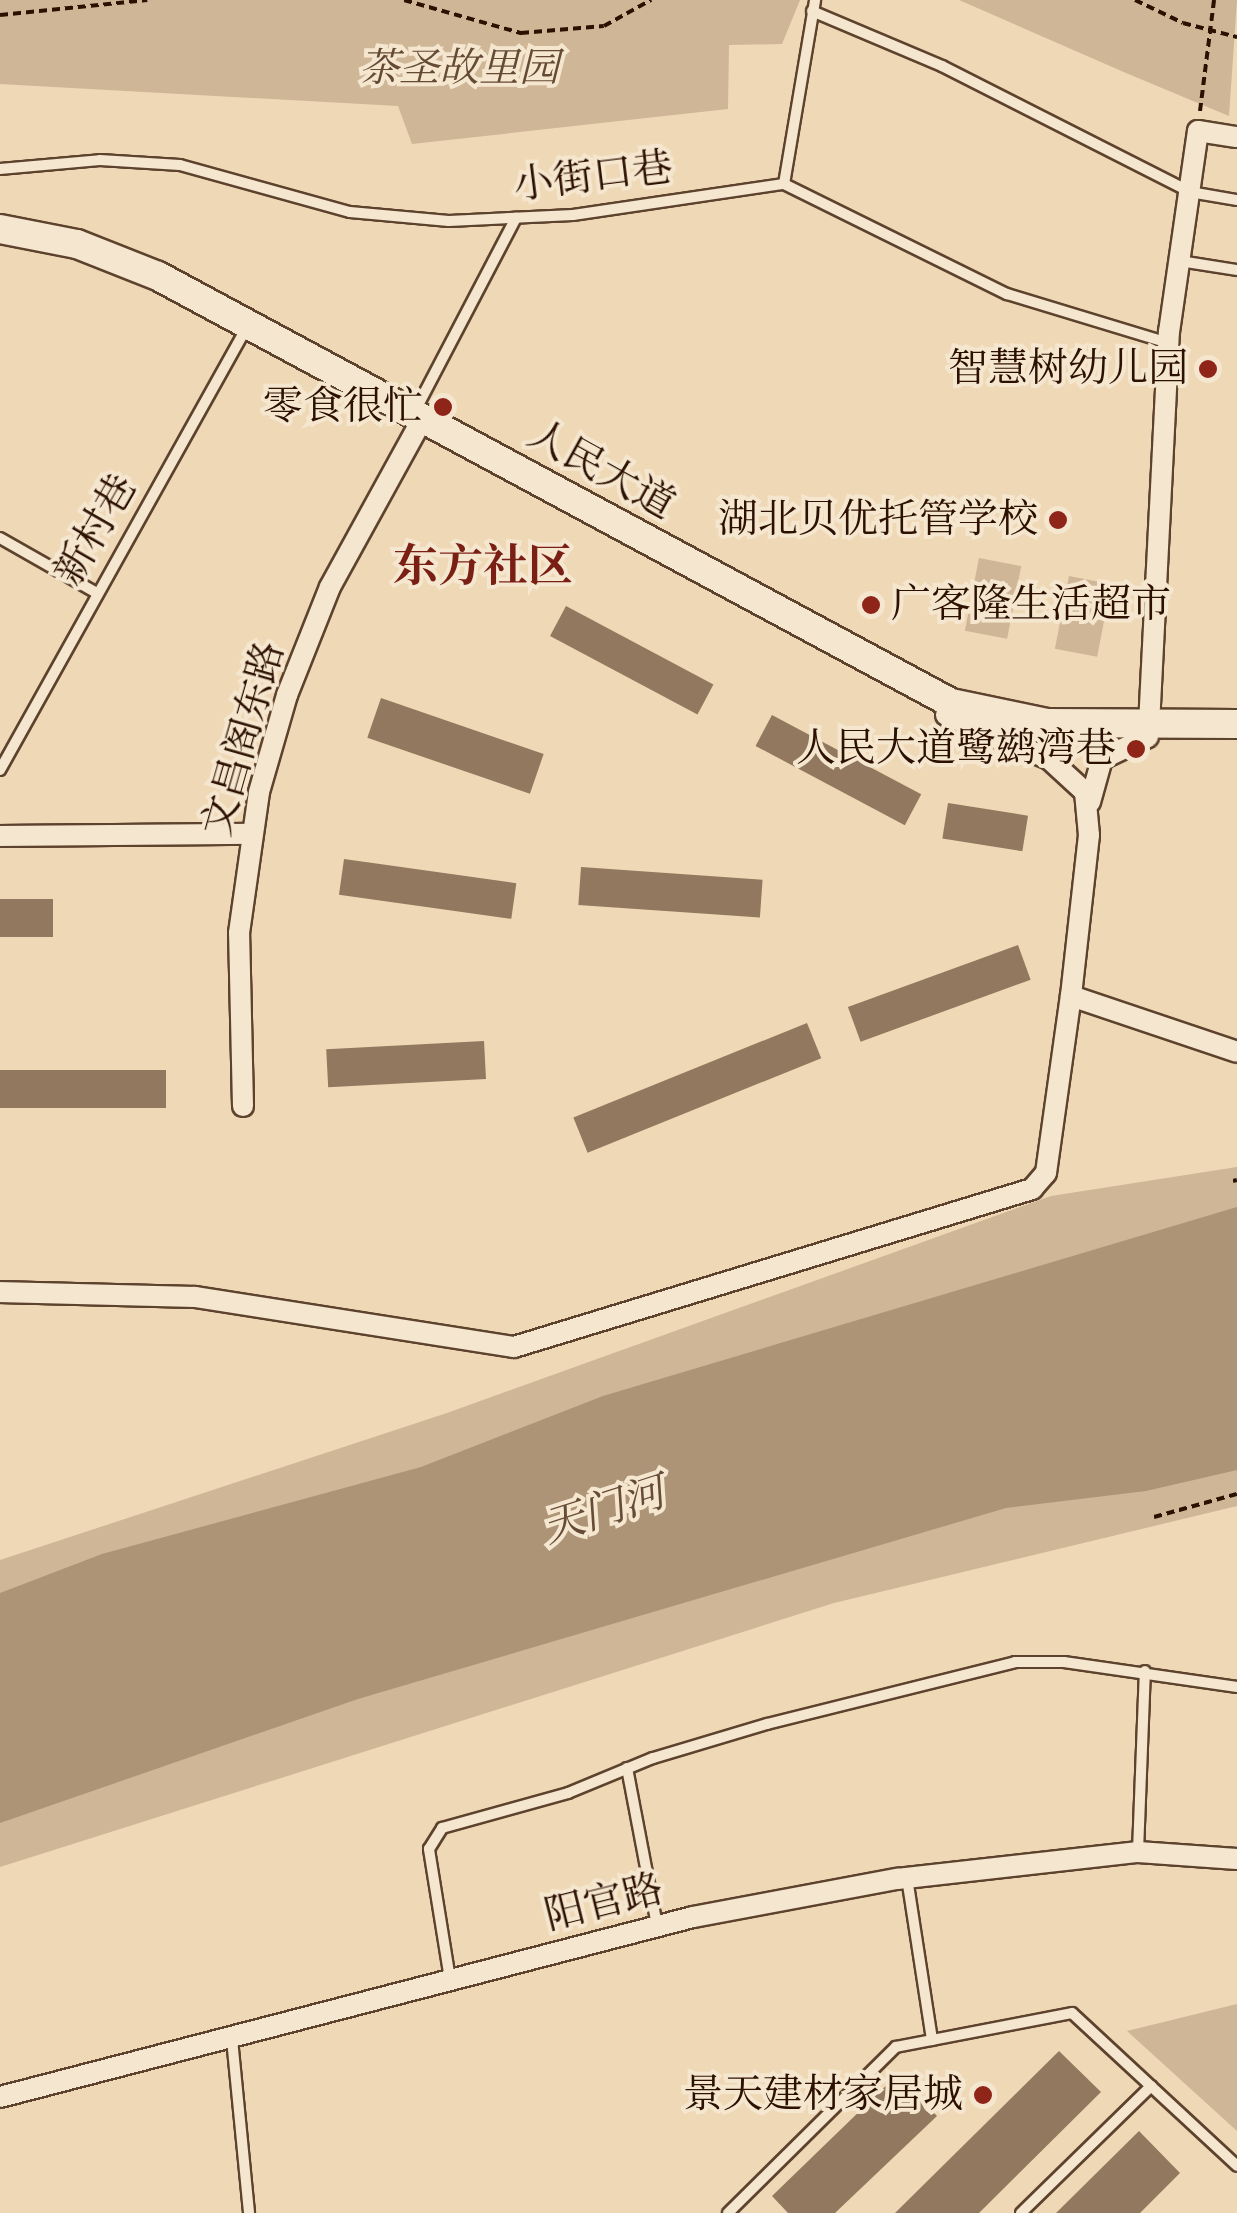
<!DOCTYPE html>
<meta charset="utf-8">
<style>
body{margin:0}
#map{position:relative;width:1237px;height:2213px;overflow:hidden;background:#efd8b5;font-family:"Libre Bodoni","Noto Serif SC",serif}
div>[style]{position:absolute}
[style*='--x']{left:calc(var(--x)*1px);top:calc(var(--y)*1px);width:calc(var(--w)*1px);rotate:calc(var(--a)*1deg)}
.green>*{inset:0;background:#ceb696;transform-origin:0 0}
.water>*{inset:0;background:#ad9477}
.building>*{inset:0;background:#91785e;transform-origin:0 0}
.path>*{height:4px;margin-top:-2px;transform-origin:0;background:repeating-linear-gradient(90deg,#2c1000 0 8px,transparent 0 13px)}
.roads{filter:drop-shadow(2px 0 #5d422d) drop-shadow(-2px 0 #5d422d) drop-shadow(0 2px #5d422d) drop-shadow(0 -2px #5d422d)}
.service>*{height:10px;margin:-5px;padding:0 5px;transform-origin:5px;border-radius:5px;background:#f5e6cf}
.minor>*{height:20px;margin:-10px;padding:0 10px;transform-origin:10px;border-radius:10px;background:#f5e6cf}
.secondary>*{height:28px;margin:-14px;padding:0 14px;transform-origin:14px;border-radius:14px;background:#f5e6cf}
.dots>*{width:28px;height:28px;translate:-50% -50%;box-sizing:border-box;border:5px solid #f5e6cf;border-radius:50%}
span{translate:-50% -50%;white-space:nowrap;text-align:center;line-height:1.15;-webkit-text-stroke:8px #f5e6cf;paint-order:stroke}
.park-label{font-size:40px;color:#654a34;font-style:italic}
.street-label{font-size:40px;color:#2c1000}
.poi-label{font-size:40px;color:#2c1000}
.right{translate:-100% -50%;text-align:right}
.left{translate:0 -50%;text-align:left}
.water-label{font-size:42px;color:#664b36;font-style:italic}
.quarter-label{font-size:45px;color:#7a1f14;font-weight:700}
</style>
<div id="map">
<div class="green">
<i style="clip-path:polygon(0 0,800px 0,782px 44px,729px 45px,728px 109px,412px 144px,398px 106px,0 84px)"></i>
<i style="clip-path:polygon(959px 0,1237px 0,1229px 116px,1126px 73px)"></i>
<i style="left:979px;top:558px;width:43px;height:74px;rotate:11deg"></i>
<i style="left:1069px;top:576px;width:43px;height:74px;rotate:11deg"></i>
<i style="clip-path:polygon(1237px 1167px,1237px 1506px,834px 1603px,0 1867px,0 1560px,447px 1413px,1051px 1196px)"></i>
<i style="clip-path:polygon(1237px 2004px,1237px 2131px,1127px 2031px)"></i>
</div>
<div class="water">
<i style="clip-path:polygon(1237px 1207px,1237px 1470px,1146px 1491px,1006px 1508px,358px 1699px,0 1823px,0 1593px,102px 1554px,421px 1467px,603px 1396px)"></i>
</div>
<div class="building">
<i style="left:566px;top:606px;width:167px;height:34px;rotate:28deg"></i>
<i style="left:381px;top:698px;width:172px;height:42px;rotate:19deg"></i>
<i style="left:772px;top:715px;width:169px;height:35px;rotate:28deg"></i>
<i style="left:948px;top:803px;width:81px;height:36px;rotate:9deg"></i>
<i style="left:344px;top:859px;width:174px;height:36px;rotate:8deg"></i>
<i style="left:581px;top:867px;width:182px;height:38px;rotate:4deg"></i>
<i style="left:0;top:899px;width:53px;height:38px"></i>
<i style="left:1018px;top:945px;width:37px;height:181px;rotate:70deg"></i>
<i style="left:807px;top:1023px;width:38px;height:252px;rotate:68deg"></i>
<i style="left:484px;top:1041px;width:38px;height:158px;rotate:87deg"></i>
<i style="left:166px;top:1070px;width:38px;height:166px;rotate:90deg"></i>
<i style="clip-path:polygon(1059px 2051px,1101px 2092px,979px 2213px,895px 2213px)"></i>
<i style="clip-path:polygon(897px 2075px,937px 2116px,835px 2213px,788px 2213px,772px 2196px)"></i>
<i style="clip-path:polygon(1139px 2131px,1180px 2173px,1140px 2213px,1056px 2213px)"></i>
</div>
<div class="path">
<i style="--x:404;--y:0;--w:122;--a:15.8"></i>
<i style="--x:521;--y:33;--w:83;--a:-4.8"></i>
<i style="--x:604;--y:26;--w:54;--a:-29"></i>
<i style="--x:1135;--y:0;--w:53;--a:25.6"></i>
<i style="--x:1183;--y:23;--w:56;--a:14.5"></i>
<i style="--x:0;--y:15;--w:148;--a:-5.8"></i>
<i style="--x:1200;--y:111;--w:112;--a:-82.8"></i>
<i style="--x:1233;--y:1181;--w:4;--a:-14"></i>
<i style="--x:1154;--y:1517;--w:86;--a:-15.5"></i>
</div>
<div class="roads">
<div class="service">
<i style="--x:812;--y:11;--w:141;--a:22.9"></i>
<i style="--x:942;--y:66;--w:278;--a:26.9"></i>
<i style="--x:1190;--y:192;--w:48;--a:9.7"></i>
<i style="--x:0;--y:169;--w:100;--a:-5.1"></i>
<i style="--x:100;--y:160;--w:80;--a:3.6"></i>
<i style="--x:180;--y:165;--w:176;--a:15.5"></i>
<i style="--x:350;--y:212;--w:99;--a:5.2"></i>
<i style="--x:449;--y:221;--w:124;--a:-2.8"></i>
<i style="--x:573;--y:215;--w:213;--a:-8.4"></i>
<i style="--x:784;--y:184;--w:249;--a:26.3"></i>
<i style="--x:1007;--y:294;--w:168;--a:16.9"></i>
<i style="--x:784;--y:184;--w:187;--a:-80.4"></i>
<i style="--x:1180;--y:261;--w:58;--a:9"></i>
<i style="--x:415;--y:411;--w:218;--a:-62.4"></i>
<i style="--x:0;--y:538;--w:109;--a:29.6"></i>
<i style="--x:0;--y:770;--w:507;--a:-60.86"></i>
<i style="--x:627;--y:1768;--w:161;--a:79.2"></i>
<i style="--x:1138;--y:1851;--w:180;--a:-87.8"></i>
<i style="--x:907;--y:1878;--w:164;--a:81.2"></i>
<i style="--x:450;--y:1979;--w:132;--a:-99.2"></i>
<i style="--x:429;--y:1849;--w:25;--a:-58"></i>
<i style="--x:442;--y:1828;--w:131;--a:-15.5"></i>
<i style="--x:568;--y:1793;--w:92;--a:-22.4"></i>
<i style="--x:653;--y:1758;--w:119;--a:-16.6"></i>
<i style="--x:767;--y:1724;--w:256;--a:-14"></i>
<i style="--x:1015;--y:1662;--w:49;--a:0"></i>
<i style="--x:1064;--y:1662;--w:175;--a:8.2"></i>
<i style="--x:232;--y:2039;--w:175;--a:84.4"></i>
<i style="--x:728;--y:2213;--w:236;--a:-44.7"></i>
<i style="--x:896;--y:2047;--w:179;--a:-10.9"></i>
<i style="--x:1072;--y:2013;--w:225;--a:42.8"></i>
<i style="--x:1021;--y:2213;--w:182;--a:-44.3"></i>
</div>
<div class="minor">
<i style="--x:946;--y:715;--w:112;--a:23.1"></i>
<i style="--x:1049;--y:759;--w:49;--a:42.5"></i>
<i style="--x:1085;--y:792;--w:43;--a:84.7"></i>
<i style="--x:1089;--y:835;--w:162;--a:96.4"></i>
<i style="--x:1071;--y:996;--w:175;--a:18.6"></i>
<i style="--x:1149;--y:725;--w:394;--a:-87.1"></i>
<i style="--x:1169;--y:332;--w:203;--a:-81.8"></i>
<i style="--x:1198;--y:131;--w:39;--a:9"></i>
<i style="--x:1090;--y:802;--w:45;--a:-74.4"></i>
<i style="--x:1102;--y:759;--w:51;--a:-25.6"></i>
<i style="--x:0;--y:836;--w:248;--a:-0.5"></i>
<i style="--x:243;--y:1106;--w:173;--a:-91.3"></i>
<i style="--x:239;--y:933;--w:142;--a:-81.9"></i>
<i style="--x:259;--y:792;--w:101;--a:-73.9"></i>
<i style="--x:287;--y:695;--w:116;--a:-68.3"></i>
<i style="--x:330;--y:587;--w:193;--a:-61.2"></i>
<i style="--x:0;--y:1292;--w:195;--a:1.5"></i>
<i style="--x:195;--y:1297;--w:323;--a:8.9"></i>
<i style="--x:514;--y:1347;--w:542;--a:-16.96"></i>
<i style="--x:1032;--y:1189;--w:21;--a:-49"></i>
<i style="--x:1046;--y:1173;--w:179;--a:-82"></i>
<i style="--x:0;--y:2097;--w:716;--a:-14.56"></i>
<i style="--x:693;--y:1917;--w:208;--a:-10.6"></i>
<i style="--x:897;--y:1879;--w:243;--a:-6.4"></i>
<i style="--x:1138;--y:1852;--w:99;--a:4"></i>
</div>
<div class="secondary">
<i style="--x:0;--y:229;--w:78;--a:11"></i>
<i style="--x:77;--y:244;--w:87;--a:21.6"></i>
<i style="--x:158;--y:276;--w:901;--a:28.3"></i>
<i style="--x:951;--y:703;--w:98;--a:11.8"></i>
<i style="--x:1047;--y:723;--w:190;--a:0.3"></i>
</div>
</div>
<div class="dots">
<i style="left:1208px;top:369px;background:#8f2418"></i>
<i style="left:443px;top:407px;background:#8f2418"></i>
<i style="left:1058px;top:520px;background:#8f2418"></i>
<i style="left:871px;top:605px;background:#8f2418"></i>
<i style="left:1136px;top:749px;background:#8f2418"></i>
<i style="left:983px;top:2095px;background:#8f2418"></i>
</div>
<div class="park-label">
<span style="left:459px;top:69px">茶圣故里园</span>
</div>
<div class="street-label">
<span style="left:593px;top:177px;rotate:-7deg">小街口巷</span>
<span style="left:601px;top:470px;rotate:29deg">人民大道</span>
<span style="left:96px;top:530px;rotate:-60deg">新村巷</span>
<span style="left:244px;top:739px;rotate:-74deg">文昌阁东路</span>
<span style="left:604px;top:1903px;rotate:-14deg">阳官路</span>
</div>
<div class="poi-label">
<span class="right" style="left:1188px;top:369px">智慧树幼儿园</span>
<span class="right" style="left:423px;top:407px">零食很忙</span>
<span class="right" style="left:1038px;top:520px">湖北贝优托管学校</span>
<span class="left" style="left:891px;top:605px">广客隆生活超市</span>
<span class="right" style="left:1116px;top:749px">人民大道鹭鹚湾巷</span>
<span class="right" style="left:963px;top:2095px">景天建材家居城</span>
</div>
<div class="water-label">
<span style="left:604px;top:1512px;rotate:-18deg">天门河</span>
</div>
<div class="quarter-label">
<span style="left:483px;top:568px">东方社区</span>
</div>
</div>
